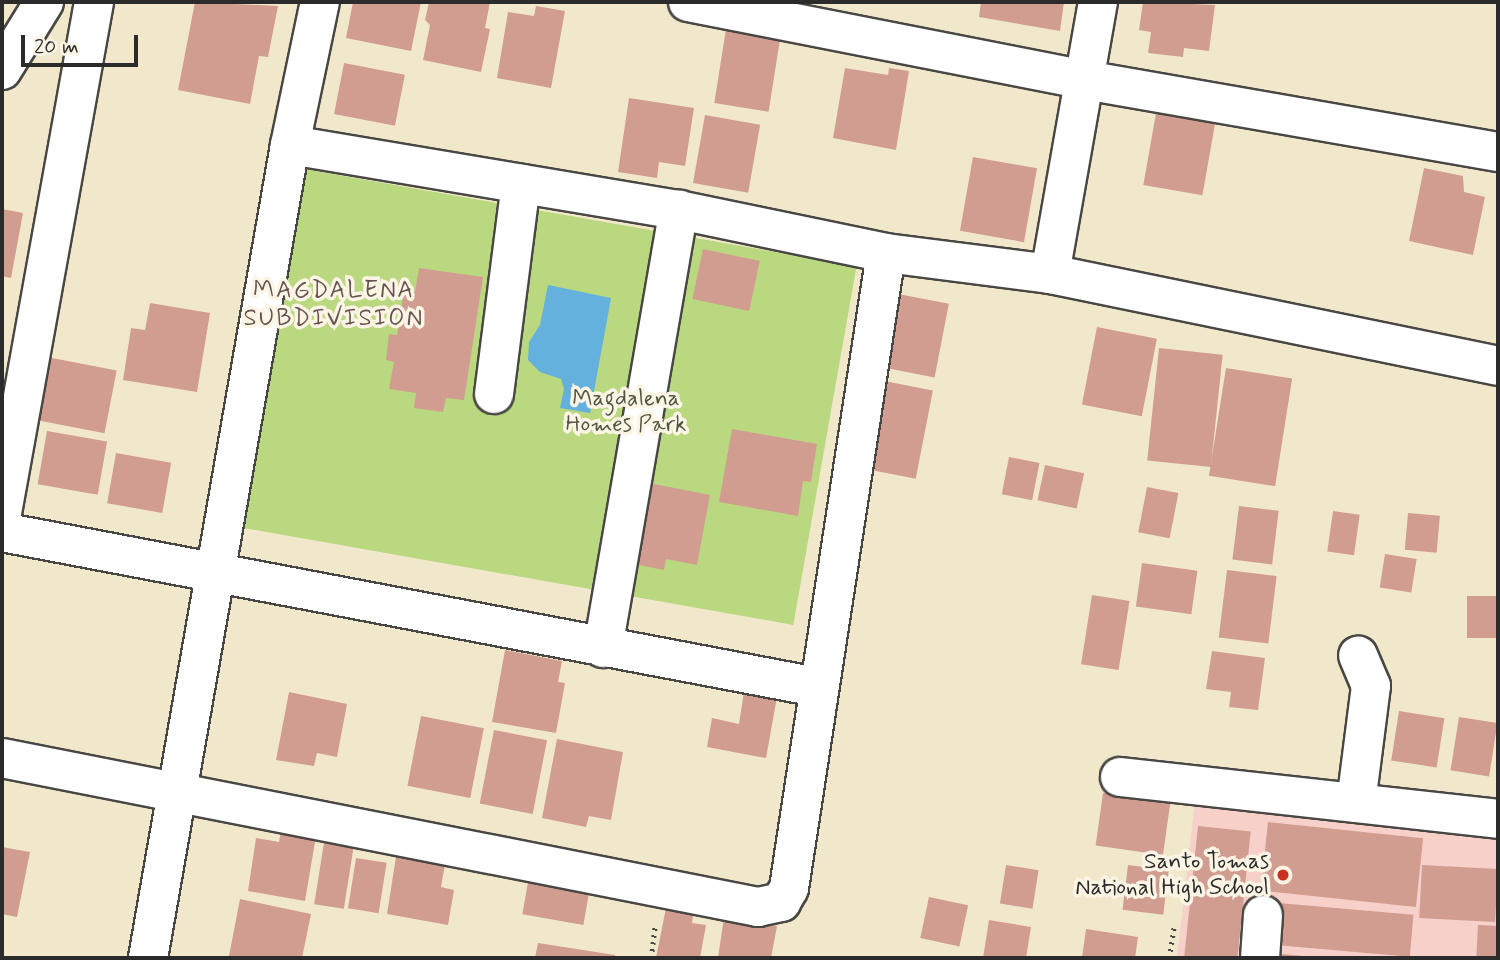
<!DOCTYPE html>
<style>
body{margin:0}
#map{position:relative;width:1500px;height:960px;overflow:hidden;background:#f1e8cc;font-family:Mynerve,sans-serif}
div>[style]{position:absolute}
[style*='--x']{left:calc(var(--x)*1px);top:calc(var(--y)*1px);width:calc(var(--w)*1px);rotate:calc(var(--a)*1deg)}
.built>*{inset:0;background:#f7d0ca}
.green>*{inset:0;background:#b9d87f;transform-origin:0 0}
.water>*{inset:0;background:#65b1de}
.building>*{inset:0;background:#d29d91;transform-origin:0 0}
.path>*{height:4.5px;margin-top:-2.25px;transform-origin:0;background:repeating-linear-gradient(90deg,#494743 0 2px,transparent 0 7px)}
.roads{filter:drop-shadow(2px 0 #494743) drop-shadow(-2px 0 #494743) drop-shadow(0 2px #494743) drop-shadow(0 -2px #494743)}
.minor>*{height:38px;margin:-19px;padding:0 19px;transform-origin:19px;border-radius:19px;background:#fff}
.dots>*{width:19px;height:19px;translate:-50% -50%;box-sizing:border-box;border:4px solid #fcf5e5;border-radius:50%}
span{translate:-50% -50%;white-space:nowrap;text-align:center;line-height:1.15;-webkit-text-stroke:7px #fcf5e5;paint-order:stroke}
.park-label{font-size:23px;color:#4e5640}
.poi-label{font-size:23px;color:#2b2b2b}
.right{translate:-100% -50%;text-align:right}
.neighbourhood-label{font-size:24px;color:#65534f;letter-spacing:2px}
.frame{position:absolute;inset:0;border:4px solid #2b2b2b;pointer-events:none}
.scale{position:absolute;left:21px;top:35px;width:117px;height:32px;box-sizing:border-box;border:4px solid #2b2b2b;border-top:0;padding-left:9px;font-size:21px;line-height:24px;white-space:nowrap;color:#2b2b2b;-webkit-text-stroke:5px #fcf5e5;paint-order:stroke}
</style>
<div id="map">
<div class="built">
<i style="clip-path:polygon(1196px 792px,1498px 831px,1498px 958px,1177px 958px)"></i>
</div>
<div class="green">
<i style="left:304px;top:169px;width:561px;height:364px;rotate:10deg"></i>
</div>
<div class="water">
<i style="clip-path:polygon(548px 285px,611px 298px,590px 413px,560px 408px,564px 389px,561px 379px,540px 372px,528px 360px,529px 342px,540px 325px)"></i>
</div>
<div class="building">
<i style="clip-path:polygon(195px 2px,278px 6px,268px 57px,259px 56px,250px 104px,178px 90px)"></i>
<i style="clip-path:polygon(353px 2px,421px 2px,411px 51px,346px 38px)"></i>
<i style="clip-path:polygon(429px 2px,490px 2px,485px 28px,490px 29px,481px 72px,423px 60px,430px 25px,425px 20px)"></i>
<i style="clip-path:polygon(981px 2px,1064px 2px,1060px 31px,979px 17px)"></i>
<i style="clip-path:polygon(1143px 2px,1215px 5px,1209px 51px,1184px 48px,1183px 57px,1148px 53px,1151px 32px,1139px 30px)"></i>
<i style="clip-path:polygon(536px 6px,565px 11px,551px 88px,497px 78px,508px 12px,534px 16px)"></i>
<i style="left:726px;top:29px;width:55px;height:75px;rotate:9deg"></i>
<i style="left:344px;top:63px;width:62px;height:52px;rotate:11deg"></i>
<i style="clip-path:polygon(845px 68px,888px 75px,889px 68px,909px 71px,896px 150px,833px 138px)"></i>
<i style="clip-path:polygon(629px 98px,694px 108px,685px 166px,659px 162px,657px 178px,618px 172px)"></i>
<i style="left:1156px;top:113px;width:60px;height:73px;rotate:10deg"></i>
<i style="left:705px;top:115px;width:56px;height:69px;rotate:10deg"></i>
<i style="left:973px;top:157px;width:65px;height:75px;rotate:10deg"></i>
<i style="clip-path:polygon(1424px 168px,1463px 176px,1464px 192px,1485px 197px,1473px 255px,1409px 241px)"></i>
<i style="clip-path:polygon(2px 209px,23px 213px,11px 278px,2px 276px)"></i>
<i style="left:703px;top:249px;width:58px;height:51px;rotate:12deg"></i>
<i style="clip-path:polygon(419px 268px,483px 277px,464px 400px,446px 398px,443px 412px,414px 408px,416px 393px,389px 389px,394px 362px,386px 360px,389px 334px,397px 335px,404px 291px,415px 292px)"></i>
<i style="left:888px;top:292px;width:62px;height:75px;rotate:11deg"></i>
<i style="clip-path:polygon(150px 303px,210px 313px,197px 392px,123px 380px,131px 328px,145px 330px)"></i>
<i style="left:1097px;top:327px;width:61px;height:79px;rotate:11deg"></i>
<i style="left:1159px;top:348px;width:64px;height:113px;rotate:6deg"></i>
<i style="left:47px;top:357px;width:71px;height:64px;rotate:11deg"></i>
<i style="left:1226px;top:368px;width:67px;height:109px;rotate:9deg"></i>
<i style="left:874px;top:379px;width:60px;height:90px;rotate:11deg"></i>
<i style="clip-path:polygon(732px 429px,817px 444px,811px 482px,803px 481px,798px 516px,719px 502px)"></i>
<i style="left:47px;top:431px;width:61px;height:54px;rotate:10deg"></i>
<i style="left:116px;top:453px;width:56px;height:51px;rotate:10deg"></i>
<i style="left:1009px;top:457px;width:31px;height:38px;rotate:11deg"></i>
<i style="left:1045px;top:465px;width:40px;height:36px;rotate:12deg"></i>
<i style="clip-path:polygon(634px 480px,710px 495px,697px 565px,666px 559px,664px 570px,619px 561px)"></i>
<i style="left:1147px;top:487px;width:32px;height:46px;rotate:11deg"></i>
<i style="left:1239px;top:506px;width:40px;height:54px;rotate:7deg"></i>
<i style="left:1333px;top:511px;width:27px;height:41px;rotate:8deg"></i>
<i style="left:1408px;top:513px;width:32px;height:37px;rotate:5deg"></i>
<i style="left:1385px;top:554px;width:32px;height:34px;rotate:9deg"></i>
<i style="left:1142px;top:563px;width:56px;height:44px;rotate:8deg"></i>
<i style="left:1227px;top:570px;width:50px;height:68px;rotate:7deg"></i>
<i style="left:1092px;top:595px;width:38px;height:70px;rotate:9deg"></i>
<i style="left:1498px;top:596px;width:42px;height:31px;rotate:90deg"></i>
<i style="clip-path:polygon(505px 650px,562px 661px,558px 682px,565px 683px,556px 733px,492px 722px)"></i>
<i style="clip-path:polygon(1212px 651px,1265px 658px,1258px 710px,1229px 707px,1231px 692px,1206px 689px)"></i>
<i style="clip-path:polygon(744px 691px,777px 697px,766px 758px,707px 747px,712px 718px,739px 724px)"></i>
<i style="clip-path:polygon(289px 692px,347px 704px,337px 757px,317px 753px,314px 766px,276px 760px)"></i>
<i style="left:1399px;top:711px;width:46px;height:50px;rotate:9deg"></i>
<i style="left:421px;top:716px;width:64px;height:71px;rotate:11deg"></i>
<i style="left:1459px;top:717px;width:39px;height:54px;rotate:9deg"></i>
<i style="left:494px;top:730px;width:54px;height:75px;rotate:11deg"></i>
<i style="clip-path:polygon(557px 739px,623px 752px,611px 820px,589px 816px,586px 827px,542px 818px)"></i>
<i style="left:1103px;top:793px;width:68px;height:53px;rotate:8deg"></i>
<i style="left:1268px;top:822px;width:156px;height:69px;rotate:6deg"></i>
<i style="left:1198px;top:826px;width:53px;height:133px;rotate:6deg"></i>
<i style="clip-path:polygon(281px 830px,316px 836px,305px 901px,248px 891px,256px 838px,279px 842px)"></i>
<i style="left:325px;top:836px;width:30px;height:69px;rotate:9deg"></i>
<i style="clip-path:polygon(398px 844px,447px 853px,441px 887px,454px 890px,448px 925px,387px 914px)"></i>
<i style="clip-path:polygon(2px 847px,30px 852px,17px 917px,2px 914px)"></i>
<i style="left:356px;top:858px;width:31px;height:51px;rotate:9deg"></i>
<i style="left:531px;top:865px;width:62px;height:50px;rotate:10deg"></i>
<i style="left:1006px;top:865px;width:33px;height:39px;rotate:9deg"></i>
<i style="left:1128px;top:865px;width:41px;height:45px;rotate:7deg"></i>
<i style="left:1422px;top:865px;width:76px;height:53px;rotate:3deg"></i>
<i style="left:929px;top:897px;width:40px;height:42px;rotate:12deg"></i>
<i style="clip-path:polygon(240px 899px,311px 914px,302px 958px,229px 956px)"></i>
<i style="left:1267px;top:902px;width:147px;height:42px;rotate:5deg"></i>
<i style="clip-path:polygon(667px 903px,694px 909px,692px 923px,706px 925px,700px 958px,656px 958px)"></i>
<i style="clip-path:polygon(724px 917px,777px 926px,771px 958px,718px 958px)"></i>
<i style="clip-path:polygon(989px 920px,1031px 927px,1026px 958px,983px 958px)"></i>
<i style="left:1478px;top:925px;width:20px;height:33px;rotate:3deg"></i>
<i style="clip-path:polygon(1086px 929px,1138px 937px,1135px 958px,1082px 958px)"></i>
<i style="clip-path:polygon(538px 943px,615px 955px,615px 958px,535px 958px)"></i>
<i style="clip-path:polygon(1263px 952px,1303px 956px,1303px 958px,1262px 958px)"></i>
</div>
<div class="path">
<i style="--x:651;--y:958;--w:32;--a:-83"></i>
<i style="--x:1169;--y:958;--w:33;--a:-81"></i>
</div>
<div class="roads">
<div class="minor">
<i style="--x:688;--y:2;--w:405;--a:11.1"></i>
<i style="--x:1085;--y:80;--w:419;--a:9.9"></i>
<i style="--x:2;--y:70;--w:80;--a:-58.3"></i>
<i style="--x:290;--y:145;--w:394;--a:9.5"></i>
<i style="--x:679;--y:210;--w:211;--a:11.7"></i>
<i style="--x:886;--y:253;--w:165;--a:7.3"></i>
<i style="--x:1050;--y:274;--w:457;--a:11.6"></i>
<i style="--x:1050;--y:274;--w:276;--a:-80"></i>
<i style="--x:494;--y:394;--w:212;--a:-82.7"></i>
<i style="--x:2;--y:513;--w:519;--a:-79.79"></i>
<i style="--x:2;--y:532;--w:830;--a:10.77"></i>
<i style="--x:603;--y:648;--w:445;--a:-80.2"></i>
<i style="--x:2;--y:758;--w:771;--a:11.15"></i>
<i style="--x:758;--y:907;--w:24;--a:-12"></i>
<i style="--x:781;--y:902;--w:16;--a:-60"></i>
<i style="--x:789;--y:888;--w:642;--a:-81.31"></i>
<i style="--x:1120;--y:777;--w:380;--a:6.3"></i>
<i style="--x:1356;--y:803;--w:118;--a:-82.7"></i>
<i style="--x:1371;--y:686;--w:33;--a:-113"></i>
<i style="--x:148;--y:958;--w:825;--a:-80.09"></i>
<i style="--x:290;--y:145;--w:146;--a:-78.2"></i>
<i style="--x:1260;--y:958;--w:43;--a:-86"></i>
</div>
</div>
<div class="dots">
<i style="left:1283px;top:875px;background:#c8321e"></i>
</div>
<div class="park-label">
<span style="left:626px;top:412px">Magdalena<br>Homes Park</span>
</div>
<div class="poi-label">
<span class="right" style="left:1269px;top:875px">Santo Tomas<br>National High School</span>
</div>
<div class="neighbourhood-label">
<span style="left:334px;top:305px">MAGDALENA<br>SUBDIVISION</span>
</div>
<div class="frame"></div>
<div class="scale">20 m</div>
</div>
